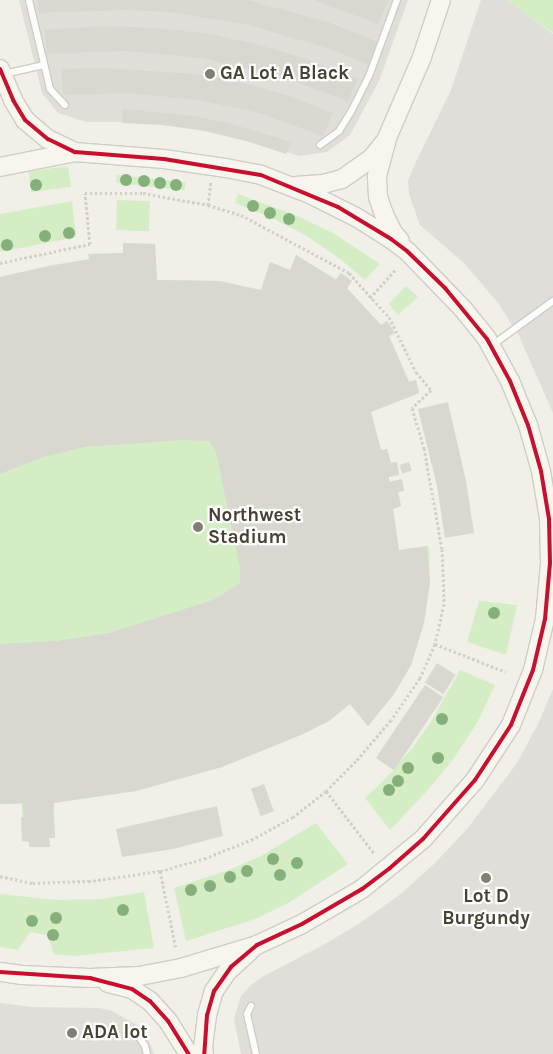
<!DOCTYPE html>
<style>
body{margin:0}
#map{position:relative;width:553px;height:1054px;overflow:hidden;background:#f0efe8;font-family:Karla,sans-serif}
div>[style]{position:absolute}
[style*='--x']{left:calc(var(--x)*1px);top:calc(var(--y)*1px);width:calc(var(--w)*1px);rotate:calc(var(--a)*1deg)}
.green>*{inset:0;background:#d5edc5;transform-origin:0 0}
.parking>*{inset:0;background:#dfded8}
.building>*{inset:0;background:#d9d8d0;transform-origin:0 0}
.path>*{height:3px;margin-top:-1.5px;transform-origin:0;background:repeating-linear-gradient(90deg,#d1cfc9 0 2.5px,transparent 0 5px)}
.roads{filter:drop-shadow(1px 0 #cecdc5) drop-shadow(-1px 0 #cecdc5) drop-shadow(0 1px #cecdc5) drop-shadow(0 -1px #cecdc5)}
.lane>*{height:6px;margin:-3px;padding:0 3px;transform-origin:3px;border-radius:3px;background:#fdfdfc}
.secondary>*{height:18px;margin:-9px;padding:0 9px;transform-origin:9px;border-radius:9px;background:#f6f6ee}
.bus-1>*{height:4px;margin:-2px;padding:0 2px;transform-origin:2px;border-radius:2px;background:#c8102e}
.trees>*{width:12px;height:12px;margin:-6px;border-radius:50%;background:#86b07b}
.dots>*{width:14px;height:14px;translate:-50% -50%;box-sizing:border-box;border:2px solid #fff;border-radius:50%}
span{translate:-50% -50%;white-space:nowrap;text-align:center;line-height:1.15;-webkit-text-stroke:4.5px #fff;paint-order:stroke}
.poi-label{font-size:19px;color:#464333;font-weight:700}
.left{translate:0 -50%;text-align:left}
</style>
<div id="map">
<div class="green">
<i style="clip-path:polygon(507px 0,553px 0,553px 33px,530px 17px)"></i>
<i style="left:68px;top:166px;width:21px;height:40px;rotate:82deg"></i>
<i style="left:117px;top:175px;width:69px;height:8px;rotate:6deg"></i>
<i style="clip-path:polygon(238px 194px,295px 215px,333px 233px,380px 264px,365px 280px,340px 259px,307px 236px,274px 219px,235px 203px)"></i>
<i style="left:117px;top:200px;width:33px;height:30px;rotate:2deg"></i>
<i style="clip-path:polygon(72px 201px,76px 237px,0 252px,0 214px)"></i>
<i style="clip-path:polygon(123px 243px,155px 244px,157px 280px,219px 281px,261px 290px,270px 262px,290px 270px,296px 255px,336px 279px,341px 273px,352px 281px,347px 288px,380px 325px,387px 321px,395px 333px,389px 336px,409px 382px,416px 380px,419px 393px,371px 412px,381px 450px,387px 449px,391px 463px,397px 462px,399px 475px,389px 477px,389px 482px,402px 479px,404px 491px,398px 492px,401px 506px,393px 509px,399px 550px,429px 546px,430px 582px,424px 623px,411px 665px,394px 694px,368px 726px,350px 704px,329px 721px,303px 734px,222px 767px,136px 791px,54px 803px,55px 838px,49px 838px,50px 847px,29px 847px,29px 842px,22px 841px,22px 804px,0 804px,0 277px,89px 259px,88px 254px,123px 253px)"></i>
<i style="clip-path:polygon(406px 286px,418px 297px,398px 315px,389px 304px)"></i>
<i style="clip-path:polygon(479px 601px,517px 605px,506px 655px,467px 642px)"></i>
<i style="clip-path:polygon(460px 670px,495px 685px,477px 723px,454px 758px,428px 790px,390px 830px,365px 798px,390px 774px,412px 748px,431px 722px)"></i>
<i style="clip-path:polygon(316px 823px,348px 864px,290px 902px,255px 919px,186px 941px,174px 888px,226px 871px,261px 856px)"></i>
<i style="clip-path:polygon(144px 892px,154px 948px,74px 956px,54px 954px,47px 935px,30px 932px,18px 950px,0 947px,0 894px,58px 900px,101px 899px)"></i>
</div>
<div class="parking">
<i style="clip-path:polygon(19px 0,408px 0,379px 81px,350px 135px,327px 152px,299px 156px,257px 142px,194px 128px,136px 122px,86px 122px,58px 113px,42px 93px)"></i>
<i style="clip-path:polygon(481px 0,507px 0,553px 34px,553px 413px,519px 336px,498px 303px,465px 264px,420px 225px,409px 194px,408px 181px,414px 166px,451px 90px)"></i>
<i style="clip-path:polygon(553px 689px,553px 1054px,241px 1054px,234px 1019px,241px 996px,250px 986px,262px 977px,325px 944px,360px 923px,402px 893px,435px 863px,467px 829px,517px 763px,538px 724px)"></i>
<i style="clip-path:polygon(0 1003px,32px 1007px,99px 1008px,110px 1010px,139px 1026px,149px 1041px,154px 1054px,0 1054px)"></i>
</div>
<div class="building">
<i style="clip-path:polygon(38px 0,248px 0,328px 22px,378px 42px,369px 65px,330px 49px,249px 25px,168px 12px,125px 10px,39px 13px)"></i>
<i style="clip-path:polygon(314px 0,386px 0,388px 1px,378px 24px)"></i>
<i style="clip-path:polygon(104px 26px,157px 28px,211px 34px,259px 45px,307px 59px,358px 79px,348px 101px,278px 76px,201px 58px,124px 51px,47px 54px,45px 30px)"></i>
<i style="clip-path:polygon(104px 68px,195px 74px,239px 82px,289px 96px,333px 113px,323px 136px,259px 113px,198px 100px,130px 93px,63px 95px,61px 69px)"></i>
<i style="clip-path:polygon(123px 109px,194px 116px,228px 123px,292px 142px,286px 154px,246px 141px,205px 131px,163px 125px,122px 123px)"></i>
<i style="clip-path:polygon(123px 243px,155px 244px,157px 280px,219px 281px,261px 290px,270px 262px,290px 270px,296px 255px,336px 280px,341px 273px,352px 281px,347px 288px,381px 325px,387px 321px,395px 333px,389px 336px,409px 382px,416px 380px,419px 393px,371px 412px,381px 450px,387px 449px,391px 463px,397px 462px,399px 475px,389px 477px,389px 482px,402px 479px,404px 491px,398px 492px,401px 506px,393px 509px,399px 550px,427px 546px,430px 582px,424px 623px,411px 665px,394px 694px,368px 726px,350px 704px,329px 721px,303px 734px,222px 767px,136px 791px,53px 803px,55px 838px,49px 838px,50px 847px,29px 847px,29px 842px,22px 841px,21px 817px,24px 817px,22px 803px,0 804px,0 644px,57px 641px,109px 633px,213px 600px,240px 583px,240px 568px,216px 452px,209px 441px,184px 440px,85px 447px,43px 457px,0 474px,0 277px,48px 266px,90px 259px,88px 254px,123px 253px)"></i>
<i style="clip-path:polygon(448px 402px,466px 481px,474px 533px,445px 538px,437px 486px,418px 409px)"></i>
<i style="left:409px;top:462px;width:9px;height:10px;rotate:72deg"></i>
<i style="left:437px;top:663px;width:22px;height:23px;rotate:32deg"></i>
<i style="left:425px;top:685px;width:22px;height:88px;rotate:34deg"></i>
<i style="left:264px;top:784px;width:29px;height:14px;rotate:70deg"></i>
<i style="clip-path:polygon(217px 806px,223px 836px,173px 849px,122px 857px,116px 829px)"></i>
</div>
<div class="path">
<i style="--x:208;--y:205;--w:23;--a:-83"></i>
<i style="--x:0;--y:263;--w:92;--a:-11.9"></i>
<i style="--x:90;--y:244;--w:51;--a:-95.6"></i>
<i style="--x:85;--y:193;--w:58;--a:0"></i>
<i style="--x:143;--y:193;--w:66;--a:10.5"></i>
<i style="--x:208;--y:205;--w:34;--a:17"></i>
<i style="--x:241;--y:215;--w:123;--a:28.2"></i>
<i style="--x:349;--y:273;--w:59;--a:47.7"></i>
<i style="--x:389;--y:317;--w:61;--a:63.9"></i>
<i style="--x:416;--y:372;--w:23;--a:50"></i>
<i style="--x:431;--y:390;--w:26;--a:137"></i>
<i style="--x:412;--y:408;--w:42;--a:73.3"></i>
<i style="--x:424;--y:448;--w:103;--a:79.9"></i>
<i style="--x:442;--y:549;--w:55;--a:87.9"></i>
<i style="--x:444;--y:604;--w:41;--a:102.7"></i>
<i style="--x:435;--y:644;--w:37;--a:114"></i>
<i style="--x:420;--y:678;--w:51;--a:124.6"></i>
<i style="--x:391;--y:720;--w:54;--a:130.5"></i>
<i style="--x:356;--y:761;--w:42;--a:135"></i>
<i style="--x:326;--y:791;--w:42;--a:141.8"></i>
<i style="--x:293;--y:817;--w:46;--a:151.2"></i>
<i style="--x:253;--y:839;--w:51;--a:158"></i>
<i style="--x:206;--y:858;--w:48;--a:164.2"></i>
<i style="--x:160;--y:871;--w:71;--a:171.9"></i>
<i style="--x:90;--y:881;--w:58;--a:178"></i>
<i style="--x:32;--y:883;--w:33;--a:-168"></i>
<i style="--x:370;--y:298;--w:39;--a:-48"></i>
<i style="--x:435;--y:644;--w:76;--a:21.5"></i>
<i style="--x:326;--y:791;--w:78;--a:52.3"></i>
<i style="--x:160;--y:871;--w:80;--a:78.4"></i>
</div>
<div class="roads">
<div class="lane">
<i style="--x:29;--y:0;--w:91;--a:76.7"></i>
<i style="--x:50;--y:89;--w:22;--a:47"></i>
<i style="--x:4;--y:74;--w:41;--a:-12.7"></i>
<i style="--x:320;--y:145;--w:24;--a:-36"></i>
<i style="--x:339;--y:131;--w:22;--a:-58"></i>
<i style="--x:351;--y:112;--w:40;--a:-63.4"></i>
<i style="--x:369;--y:76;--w:81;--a:-69.8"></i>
<i style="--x:491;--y:346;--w:77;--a:-36"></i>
<i style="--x:251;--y:1006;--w:9;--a:117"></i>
<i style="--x:247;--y:1014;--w:41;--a:77.3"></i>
<i style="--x:134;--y:1030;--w:19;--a:55"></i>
<i style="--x:145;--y:1046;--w:8;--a:76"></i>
</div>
<div class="secondary">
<i style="--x:0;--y:69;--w:34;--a:67"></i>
<i style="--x:13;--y:100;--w:23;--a:59"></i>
<i style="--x:25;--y:120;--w:30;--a:40"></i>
<i style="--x:48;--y:139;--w:30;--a:26"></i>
<i style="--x:0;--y:167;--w:76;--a:-11.3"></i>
<i style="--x:75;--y:152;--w:89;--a:4.5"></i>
<i style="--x:164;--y:159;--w:63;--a:8.3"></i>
<i style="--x:226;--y:168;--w:36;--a:11"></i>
<i style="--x:261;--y:175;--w:53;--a:21.2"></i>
<i style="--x:310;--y:194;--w:51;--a:26.6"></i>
<i style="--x:356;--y:217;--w:41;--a:32.2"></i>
<i style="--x:391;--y:239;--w:21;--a:37"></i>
<i style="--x:408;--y:252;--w:79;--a:46"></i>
<i style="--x:463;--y:309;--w:38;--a:51"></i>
<i style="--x:487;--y:339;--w:48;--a:61.3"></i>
<i style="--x:510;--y:381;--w:48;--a:67.8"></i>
<i style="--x:528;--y:425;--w:48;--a:74.2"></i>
<i style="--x:541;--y:471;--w:49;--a:80.5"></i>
<i style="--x:549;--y:519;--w:44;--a:88.7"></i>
<i style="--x:550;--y:563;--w:56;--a:95.1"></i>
<i style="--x:545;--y:619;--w:52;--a:103.2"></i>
<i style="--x:533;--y:670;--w:59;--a:111.8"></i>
<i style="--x:511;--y:725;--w:66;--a:123.2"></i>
<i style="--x:475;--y:780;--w:79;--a:131.4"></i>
<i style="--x:423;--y:839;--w:79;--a:140.7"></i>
<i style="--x:362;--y:889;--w:69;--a:149.7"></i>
<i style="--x:302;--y:924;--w:50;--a:155"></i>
<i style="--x:257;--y:945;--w:79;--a:163.2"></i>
<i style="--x:181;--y:968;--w:43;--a:169.2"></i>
<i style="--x:139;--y:976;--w:49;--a:177.7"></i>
<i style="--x:90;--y:978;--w:68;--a:-177.5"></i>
<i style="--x:22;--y:975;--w:22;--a:-172"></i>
<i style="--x:295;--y:186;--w:28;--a:-4"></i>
<i style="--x:323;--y:184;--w:20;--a:-15"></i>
<i style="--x:342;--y:179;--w:35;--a:-35"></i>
<i style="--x:371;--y:159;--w:21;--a:-51"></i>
<i style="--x:400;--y:241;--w:13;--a:-129"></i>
<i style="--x:392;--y:231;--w:21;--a:-115"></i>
<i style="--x:383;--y:212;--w:16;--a:-108"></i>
<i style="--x:378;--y:197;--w:21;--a:-93"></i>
<i style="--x:377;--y:176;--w:39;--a:-75"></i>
<i style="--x:387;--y:138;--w:88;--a:-66.6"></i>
<i style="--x:422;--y:57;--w:60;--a:-71.6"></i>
<i style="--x:108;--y:983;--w:25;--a:14"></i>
<i style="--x:132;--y:989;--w:22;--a:34"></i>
<i style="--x:150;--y:1001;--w:27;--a:48"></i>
<i style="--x:168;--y:1021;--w:39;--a:58"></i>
<i style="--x:204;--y:1054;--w:6;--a:-99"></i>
<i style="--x:203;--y:1048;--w:33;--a:-83"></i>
<i style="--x:207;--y:1015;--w:25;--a:-74"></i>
<i style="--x:214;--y:991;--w:22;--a:-56"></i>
<i style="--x:226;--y:973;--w:34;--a:-43"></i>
</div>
</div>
<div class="bus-1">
<i style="--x:0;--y:69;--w:34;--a:67"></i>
<i style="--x:13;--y:100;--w:23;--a:59"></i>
<i style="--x:25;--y:120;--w:30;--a:40"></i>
<i style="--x:48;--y:139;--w:30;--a:26"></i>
<i style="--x:75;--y:152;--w:89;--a:4.5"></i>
<i style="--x:164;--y:159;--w:98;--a:9.4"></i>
<i style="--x:261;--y:175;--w:83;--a:22.6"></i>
<i style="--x:338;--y:207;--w:62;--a:31.1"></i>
<i style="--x:391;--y:239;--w:21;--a:37"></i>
<i style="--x:408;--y:252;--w:52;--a:44.2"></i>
<i style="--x:445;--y:288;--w:66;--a:50.5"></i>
<i style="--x:487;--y:339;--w:48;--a:61.3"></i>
<i style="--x:510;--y:381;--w:48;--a:67.8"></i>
<i style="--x:528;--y:425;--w:48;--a:74.2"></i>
<i style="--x:541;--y:471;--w:49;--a:80.5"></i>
<i style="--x:549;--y:519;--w:44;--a:88.7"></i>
<i style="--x:550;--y:563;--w:56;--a:95.1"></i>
<i style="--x:545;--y:619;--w:52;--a:103.2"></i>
<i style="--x:533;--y:670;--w:59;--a:111.8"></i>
<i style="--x:511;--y:725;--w:66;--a:123.2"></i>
<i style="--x:475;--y:780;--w:79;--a:131.4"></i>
<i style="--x:423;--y:839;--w:44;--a:138.7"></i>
<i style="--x:390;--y:868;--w:35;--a:143"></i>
<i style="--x:362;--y:889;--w:69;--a:149.7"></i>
<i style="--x:302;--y:924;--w:50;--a:155"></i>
<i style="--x:257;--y:945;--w:34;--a:140"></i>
<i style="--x:231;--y:967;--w:29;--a:125"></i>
<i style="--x:214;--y:991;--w:25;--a:106"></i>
<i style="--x:207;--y:1015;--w:39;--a:94"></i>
<i style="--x:0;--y:972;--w:90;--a:3.8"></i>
<i style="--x:90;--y:978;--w:43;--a:14.7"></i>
<i style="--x:132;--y:989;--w:22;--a:34"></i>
<i style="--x:150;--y:1001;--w:27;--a:48"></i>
<i style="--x:168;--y:1021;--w:39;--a:58"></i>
</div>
<div class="trees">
<i style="left:126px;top:180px"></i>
<i style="left:144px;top:181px"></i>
<i style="left:160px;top:183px"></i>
<i style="left:36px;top:185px"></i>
<i style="left:176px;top:185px"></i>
<i style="left:253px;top:206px"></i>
<i style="left:270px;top:213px"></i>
<i style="left:289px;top:219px"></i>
<i style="left:69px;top:233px"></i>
<i style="left:45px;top:236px"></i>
<i style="left:7px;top:245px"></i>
<i style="left:494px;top:613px"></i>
<i style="left:442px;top:719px"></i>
<i style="left:438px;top:758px"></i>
<i style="left:408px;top:768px"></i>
<i style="left:398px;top:781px"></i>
<i style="left:389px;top:790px"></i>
<i style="left:273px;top:859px"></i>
<i style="left:297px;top:863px"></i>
<i style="left:247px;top:871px"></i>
<i style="left:280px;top:875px"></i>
<i style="left:230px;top:877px"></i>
<i style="left:210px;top:886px"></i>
<i style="left:191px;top:890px"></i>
<i style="left:123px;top:910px"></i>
<i style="left:56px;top:918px"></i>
<i style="left:32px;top:921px"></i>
<i style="left:53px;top:935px"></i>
</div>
<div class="dots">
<i style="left:210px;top:74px;background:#827f72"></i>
<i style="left:198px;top:527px;background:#827f72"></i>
<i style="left:486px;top:878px;background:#827f72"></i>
<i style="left:72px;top:1033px;background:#827f72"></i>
</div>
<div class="poi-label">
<span class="left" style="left:220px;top:74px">GA Lot A Black</span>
<span class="left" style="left:208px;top:527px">Northwest<br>Stadium</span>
<span style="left:486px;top:908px">Lot D<br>Burgundy</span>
<span class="left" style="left:82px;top:1033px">ADA lot</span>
</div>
</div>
